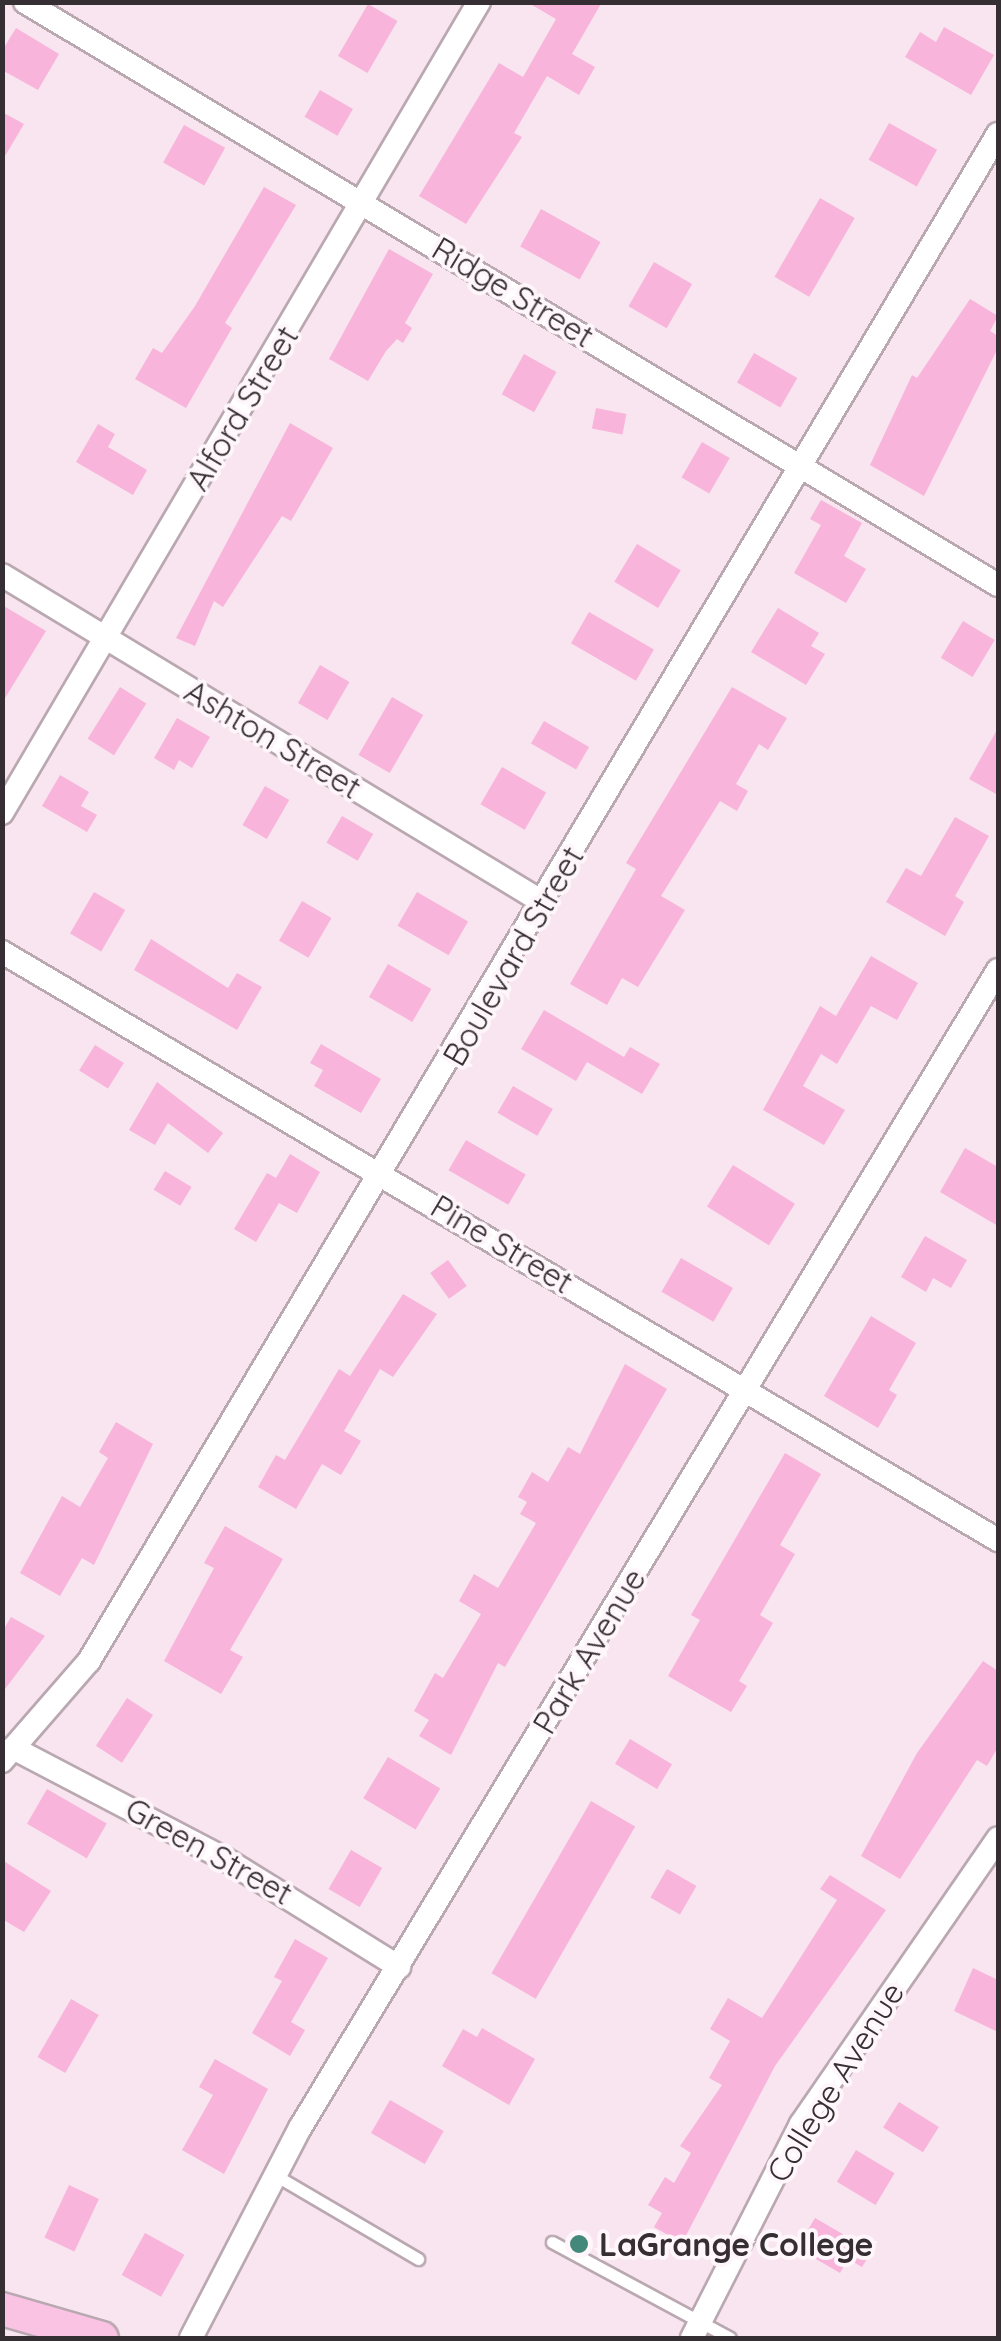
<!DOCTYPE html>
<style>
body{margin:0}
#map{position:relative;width:1001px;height:2341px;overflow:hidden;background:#f8e5ef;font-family:Quicksand,sans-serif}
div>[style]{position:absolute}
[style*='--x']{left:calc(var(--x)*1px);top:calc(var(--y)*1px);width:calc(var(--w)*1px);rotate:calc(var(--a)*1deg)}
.building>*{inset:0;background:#f8b4db;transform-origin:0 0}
.roads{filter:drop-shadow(2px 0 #baa8b1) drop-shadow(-2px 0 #baa8b1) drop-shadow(0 2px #baa8b1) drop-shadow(0 -2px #baa8b1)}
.service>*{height:11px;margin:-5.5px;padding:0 5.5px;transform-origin:5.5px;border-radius:5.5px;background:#fff}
.minor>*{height:22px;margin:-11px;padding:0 11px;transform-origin:11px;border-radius:11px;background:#fff}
.primary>*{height:32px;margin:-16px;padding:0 16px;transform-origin:16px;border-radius:16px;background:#fac2e3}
.dots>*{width:28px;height:28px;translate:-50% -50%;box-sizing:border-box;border:5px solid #fef6fa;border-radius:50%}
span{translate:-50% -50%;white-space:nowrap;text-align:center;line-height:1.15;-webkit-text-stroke:8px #fef6fa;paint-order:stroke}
.street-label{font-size:32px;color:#352e32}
.poi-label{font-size:32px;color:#352e32;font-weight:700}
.left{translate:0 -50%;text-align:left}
.frame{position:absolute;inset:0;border:5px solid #352e32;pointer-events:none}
</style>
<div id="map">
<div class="building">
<i style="clip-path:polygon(527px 2px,602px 2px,572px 54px,595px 67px,579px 95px,547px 76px,514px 133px,522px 137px,466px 224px,419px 196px,499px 63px,523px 77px,556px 19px)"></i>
<i style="left:368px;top:4px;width:34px;height:60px;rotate:30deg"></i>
<i style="clip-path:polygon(944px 27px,994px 55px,971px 95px,905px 57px,920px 32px,936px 42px)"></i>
<i style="clip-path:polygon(16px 28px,59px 54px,38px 90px,2px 70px,2px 51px)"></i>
<i style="left:320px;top:90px;width:38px;height:31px;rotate:30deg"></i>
<i style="clip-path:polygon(2px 112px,24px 124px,2px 161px)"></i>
<i style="left:889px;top:123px;width:55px;height:42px;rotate:29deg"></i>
<i style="left:184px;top:125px;width:47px;height:43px;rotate:29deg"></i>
<i style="clip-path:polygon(264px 187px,296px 205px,225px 323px,232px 328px,186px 408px,135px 379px,153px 348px,162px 353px,195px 306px)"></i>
<i style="left:820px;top:198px;width:40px;height:91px;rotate:30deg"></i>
<i style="left:541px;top:209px;width:68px;height:43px;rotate:29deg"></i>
<i style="clip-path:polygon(389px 249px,433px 274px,405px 323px,412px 328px,403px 343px,397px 339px,386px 351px,368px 381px,329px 359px)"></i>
<i style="left:654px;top:262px;width:44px;height:51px;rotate:30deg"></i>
<i style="clip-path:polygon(970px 299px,998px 316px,990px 331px,998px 336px,998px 348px,924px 496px,870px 465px,912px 375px,917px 378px)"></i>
<i style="left:754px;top:353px;width:50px;height:34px;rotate:30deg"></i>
<i style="left:524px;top:354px;width:37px;height:46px;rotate:29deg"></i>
<i style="left:596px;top:408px;width:31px;height:21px;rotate:11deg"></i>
<i style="clip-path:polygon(290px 423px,333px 448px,291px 521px,282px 516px,223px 607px,214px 601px,195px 646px,176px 638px)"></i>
<i style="clip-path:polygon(98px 424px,115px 434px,108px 447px,147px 470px,133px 495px,76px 462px)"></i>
<i style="left:702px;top:442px;width:32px;height:41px;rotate:30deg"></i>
<i style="clip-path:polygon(821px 500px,862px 523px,844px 556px,866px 569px,846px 603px,794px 573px,821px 525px,810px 519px)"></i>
<i style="left:637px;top:544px;width:51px;height:44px;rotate:31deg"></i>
<i style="clip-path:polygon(2px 605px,46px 631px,2px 703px)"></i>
<i style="clip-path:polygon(778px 608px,819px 633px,811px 646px,825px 654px,806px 685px,751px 652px)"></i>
<i style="left:589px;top:612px;width:75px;height:36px;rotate:30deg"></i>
<i style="left:963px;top:621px;width:37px;height:43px;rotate:31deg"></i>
<i style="left:320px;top:665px;width:34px;height:44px;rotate:30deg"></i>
<i style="left:120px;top:687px;width:31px;height:61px;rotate:32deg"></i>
<i style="clip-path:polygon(732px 687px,787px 718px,768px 750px,759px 744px,736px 784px,748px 791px,737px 811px,720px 801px,661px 896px,685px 910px,638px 987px,622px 978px,607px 1005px,570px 984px,636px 869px,626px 863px)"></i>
<i style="left:392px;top:697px;width:36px;height:67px;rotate:30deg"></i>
<i style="clip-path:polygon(177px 718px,210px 737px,192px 768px,179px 760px,174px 770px,154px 758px)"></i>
<i style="left:544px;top:721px;width:52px;height:26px;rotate:30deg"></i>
<i style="clip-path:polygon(998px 728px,998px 795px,969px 779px)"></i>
<i style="left:502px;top:767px;width:51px;height:43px;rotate:30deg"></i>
<i style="clip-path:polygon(60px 775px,89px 792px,81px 806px,97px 815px,87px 832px,42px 806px)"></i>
<i style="left:265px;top:786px;width:28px;height:45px;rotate:30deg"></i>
<i style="left:342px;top:816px;width:36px;height:31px;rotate:30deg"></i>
<i style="clip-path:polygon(955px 817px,989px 836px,955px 896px,964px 902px,945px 936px,886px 902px,906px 868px,921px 876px)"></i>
<i style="left:94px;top:892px;width:36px;height:48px;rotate:30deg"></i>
<i style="left:417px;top:892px;width:59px;height:39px;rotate:30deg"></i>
<i style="left:302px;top:901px;width:34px;height:46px;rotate:30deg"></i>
<i style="clip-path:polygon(151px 939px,228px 988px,237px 973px,262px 987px,237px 1030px,134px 970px)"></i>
<i style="clip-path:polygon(871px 956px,918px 983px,897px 1020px,871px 1006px,837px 1064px,821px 1054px,803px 1086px,845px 1110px,824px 1145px,763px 1110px,820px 1006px,836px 1016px)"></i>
<i style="left:388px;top:964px;width:50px;height:38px;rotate:30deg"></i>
<i style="clip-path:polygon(544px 1010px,624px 1057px,630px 1047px,660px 1064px,642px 1094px,587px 1062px,576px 1081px,521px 1049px)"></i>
<i style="clip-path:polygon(321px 1044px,381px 1079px,361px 1113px,314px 1086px,323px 1070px,310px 1063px)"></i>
<i style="left:95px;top:1045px;width:34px;height:30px;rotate:32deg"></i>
<i style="clip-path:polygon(157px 1082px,223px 1133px,208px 1153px,168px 1123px,155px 1145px,129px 1130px)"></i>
<i style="left:513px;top:1086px;width:46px;height:31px;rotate:30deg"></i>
<i style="left:466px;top:1140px;width:69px;height:35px;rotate:30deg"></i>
<i style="clip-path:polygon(965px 1148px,998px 1167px,998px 1226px,940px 1192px)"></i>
<i style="clip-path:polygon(290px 1154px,320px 1172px,297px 1213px,279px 1203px,256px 1242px,234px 1229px,267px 1173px,276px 1178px)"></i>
<i style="left:733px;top:1165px;width:73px;height:49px;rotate:32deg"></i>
<i style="left:165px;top:1171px;width:31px;height:22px;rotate:31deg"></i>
<i style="clip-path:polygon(925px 1236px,967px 1260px,951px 1288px,933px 1278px,926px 1292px,901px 1277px)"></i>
<i style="left:681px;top:1258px;width:60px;height:39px;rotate:30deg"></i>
<i style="left:448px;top:1260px;width:32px;height:22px;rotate:54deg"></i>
<i style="clip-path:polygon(403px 1294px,437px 1314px,393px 1377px,380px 1369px,344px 1431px,361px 1441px,341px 1475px,322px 1464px,296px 1509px,258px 1487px,276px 1455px,285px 1460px,339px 1369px,350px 1376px)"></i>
<i style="clip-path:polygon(871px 1316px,916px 1343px,889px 1390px,897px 1395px,878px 1428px,824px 1396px)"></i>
<i style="clip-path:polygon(625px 1364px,667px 1389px,505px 1667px,498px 1663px,451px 1755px,419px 1736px,429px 1720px,414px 1711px,435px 1673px,443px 1678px,481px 1614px,459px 1601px,474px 1574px,498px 1588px,536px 1523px,520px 1514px,527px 1502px,518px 1497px,532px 1472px,548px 1482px,568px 1447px,580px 1454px)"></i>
<i style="clip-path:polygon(116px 1422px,153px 1444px,94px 1565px,82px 1558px,60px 1596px,20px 1573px,62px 1496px,80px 1507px,108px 1458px,99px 1452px)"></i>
<i style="clip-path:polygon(785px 1453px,821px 1474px,780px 1545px,795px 1554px,760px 1615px,773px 1623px,739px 1681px,747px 1686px,731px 1712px,668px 1676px,700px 1620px,691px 1615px)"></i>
<i style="clip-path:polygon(225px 1526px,283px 1559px,230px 1650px,243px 1657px,221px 1694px,164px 1661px,214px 1568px,204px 1563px)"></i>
<i style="clip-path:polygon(11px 1617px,45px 1636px,2px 1693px,2px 1632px)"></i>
<i style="clip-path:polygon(983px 1661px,998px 1671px,998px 1747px,987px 1766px,977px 1760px,900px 1879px,861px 1856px,917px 1753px)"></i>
<i style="left:127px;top:1698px;width:31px;height:57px;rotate:33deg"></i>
<i style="left:630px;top:1739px;width:49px;height:29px;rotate:31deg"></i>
<i style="left:388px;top:1757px;width:61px;height:48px;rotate:31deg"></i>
<i style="left:47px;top:1789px;width:69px;height:40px;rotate:30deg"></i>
<i style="left:591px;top:1801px;width:51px;height:199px;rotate:30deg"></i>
<i style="left:351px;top:1850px;width:36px;height:45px;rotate:30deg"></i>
<i style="clip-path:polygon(2px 1860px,51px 1891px,24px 1932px,2px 1919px)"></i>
<i style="left:667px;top:1869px;width:34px;height:33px;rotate:30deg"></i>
<i style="clip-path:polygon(830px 1875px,886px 1910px,775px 2066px,682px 2243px,654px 2227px,662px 2213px,648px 2205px,665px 2177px,674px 2183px,691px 2153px,680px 2146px,722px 2085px,709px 2078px,730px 2041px,710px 2029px,728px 1998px,762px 2018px,837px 1900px,820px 1889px)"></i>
<i style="clip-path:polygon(295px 1939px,328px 1958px,291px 2022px,305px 2030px,290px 2056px,252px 2033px,282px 1981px,274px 1977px)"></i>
<i style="clip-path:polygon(973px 1968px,998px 1980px,998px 2032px,954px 2011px)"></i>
<i style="left:71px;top:1999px;width:32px;height:67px;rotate:30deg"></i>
<i style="clip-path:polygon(482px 2028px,535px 2059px,509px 2105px,442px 2066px,463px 2029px,477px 2037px)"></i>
<i style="clip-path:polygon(215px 2059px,268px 2089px,224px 2174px,182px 2150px,213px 2095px,199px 2087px)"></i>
<i style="left:390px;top:2100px;width:62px;height:38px;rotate:30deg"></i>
<i style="left:899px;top:2102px;width:47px;height:30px;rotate:32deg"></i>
<i style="left:856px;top:2150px;width:45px;height:37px;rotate:31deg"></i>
<i style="left:69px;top:2185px;width:33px;height:58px;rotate:25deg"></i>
<i style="clip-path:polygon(815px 2218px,872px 2251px,862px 2267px,848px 2259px,840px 2273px,797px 2248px)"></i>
<i style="left:145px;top:2233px;width:45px;height:48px;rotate:29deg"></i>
</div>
<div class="roads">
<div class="service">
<i style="--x:275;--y:2175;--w:166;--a:30.4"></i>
<i style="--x:552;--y:2242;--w:202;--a:28.3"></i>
</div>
<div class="minor">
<i style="--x:25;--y:2;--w:1134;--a:30.93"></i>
<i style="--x:2;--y:575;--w:634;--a:31.18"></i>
<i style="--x:2;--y:813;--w:941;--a:-59.54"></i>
<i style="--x:2;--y:952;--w:1157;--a:30.56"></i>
<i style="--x:13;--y:1748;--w:239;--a:27.6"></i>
<i style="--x:225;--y:1859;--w:205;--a:31.8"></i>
<i style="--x:2;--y:1761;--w:133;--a:-49"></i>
<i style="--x:89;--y:1661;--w:1777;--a:-59.24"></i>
<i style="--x:191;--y:2338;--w:237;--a:-62.6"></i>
<i style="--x:300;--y:2128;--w:1352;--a:-58.92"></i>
<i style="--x:692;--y:2338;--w:240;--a:-63"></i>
<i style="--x:801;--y:2124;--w:347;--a:-55.4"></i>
</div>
<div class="primary">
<i style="--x:2;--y:2309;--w:104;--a:16.2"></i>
</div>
</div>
<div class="dots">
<i style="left:579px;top:2244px;background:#44887b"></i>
</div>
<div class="street-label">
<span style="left:513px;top:292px;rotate:31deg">Ridge Street</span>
<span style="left:242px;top:408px;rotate:-59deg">Alford Street</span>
<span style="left:273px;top:739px;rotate:31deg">Ashton Street</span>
<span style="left:513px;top:956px;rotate:-60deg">Boulevard Street</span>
<span style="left:502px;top:1244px;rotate:31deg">Pine Street</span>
<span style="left:589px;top:1651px;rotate:-59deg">Park Avenue</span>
<span style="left:209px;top:1851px;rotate:29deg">Green Street</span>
<span style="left:835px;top:2082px;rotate:-58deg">College Avenue</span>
</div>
<div class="poi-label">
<span class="left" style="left:599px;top:2244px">LaGrange College</span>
</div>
<div class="frame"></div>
</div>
